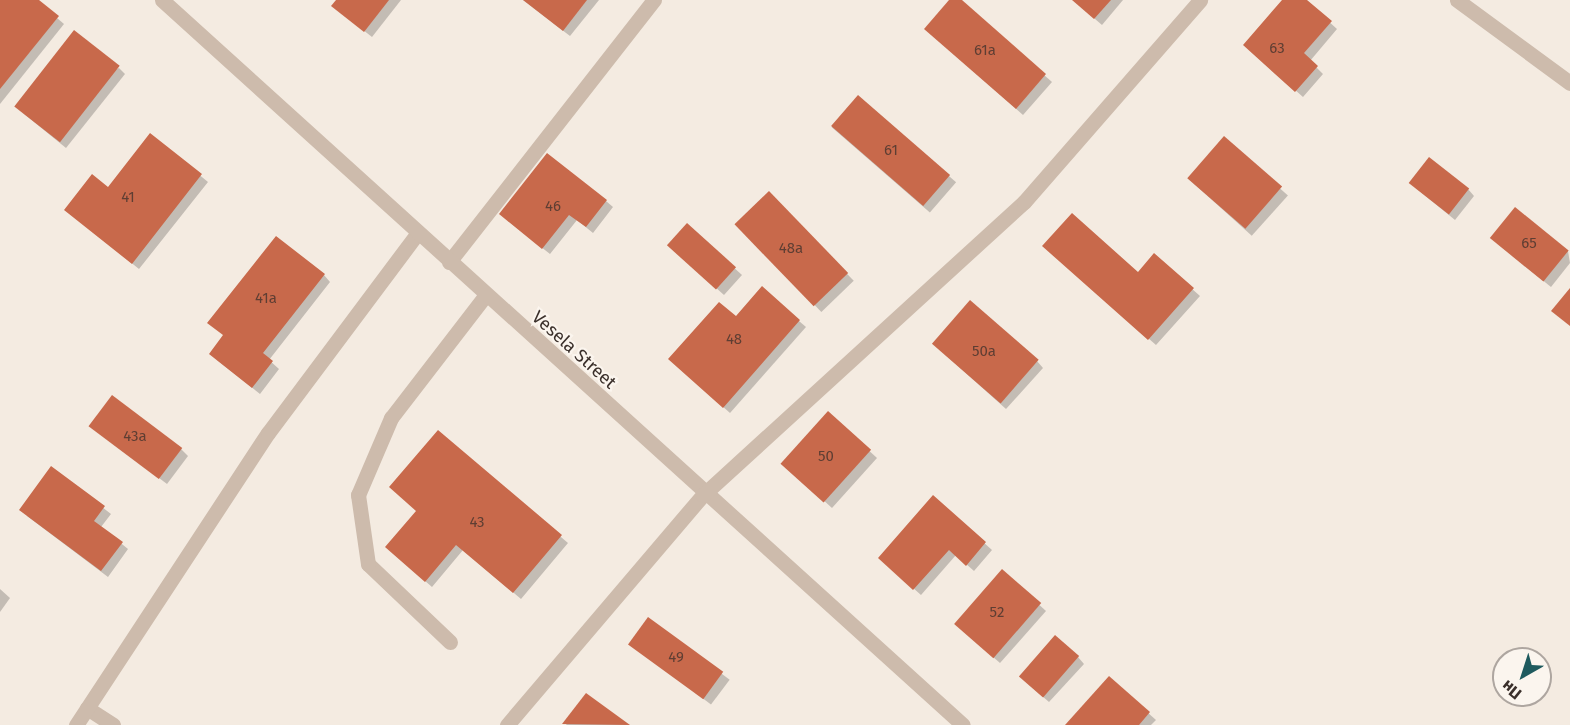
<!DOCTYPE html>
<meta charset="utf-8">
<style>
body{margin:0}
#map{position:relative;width:1570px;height:725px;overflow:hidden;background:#f4ebe1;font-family:"Fira Sans",sans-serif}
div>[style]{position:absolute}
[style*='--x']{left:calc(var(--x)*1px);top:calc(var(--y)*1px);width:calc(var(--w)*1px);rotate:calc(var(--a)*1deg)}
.shadow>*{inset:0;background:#0003;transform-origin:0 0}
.building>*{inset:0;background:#c8694b;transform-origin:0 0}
.lane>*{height:15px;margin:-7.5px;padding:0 7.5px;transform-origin:7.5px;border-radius:7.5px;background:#cdbbac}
.street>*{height:15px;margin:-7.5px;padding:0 7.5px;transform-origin:7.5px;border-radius:7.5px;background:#cdbbac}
span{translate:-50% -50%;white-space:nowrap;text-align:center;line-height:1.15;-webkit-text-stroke:4.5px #fbf5ee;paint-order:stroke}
.number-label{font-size:15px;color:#5e3e33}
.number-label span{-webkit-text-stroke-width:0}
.street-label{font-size:18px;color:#3b302b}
.north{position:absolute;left:1492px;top:647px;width:60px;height:60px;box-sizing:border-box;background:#fbf5ee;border:2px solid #aea6a0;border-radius:50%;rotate:219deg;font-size:16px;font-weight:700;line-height:24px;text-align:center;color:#3b302b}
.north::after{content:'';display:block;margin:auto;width:21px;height:27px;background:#1f5a5e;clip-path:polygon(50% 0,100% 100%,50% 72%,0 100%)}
</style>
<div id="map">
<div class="shadow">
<i style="clip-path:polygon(0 0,36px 0,64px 24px,0 104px)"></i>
<i style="clip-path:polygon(337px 0,401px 0,372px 37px,340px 12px)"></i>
<i style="clip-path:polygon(523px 0,599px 0,570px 36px)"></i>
<i style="clip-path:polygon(951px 0,959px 0,1052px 82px,1023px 115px,932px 35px)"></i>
<i style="clip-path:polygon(1073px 0,1123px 0,1102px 25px)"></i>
<i style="clip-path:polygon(1284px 0,1305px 0,1337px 29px,1310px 61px,1323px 74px,1303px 97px,1251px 51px)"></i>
<i style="clip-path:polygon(119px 68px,125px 74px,66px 148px,23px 113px)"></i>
<i style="left:858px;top:97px;width:130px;height:40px;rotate:41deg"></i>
<i style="clip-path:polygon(151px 135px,208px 182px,139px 269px,73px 216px,109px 189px)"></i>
<i style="left:1224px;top:138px;width:86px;height:54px;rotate:42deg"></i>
<i style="clip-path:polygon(1417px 189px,1468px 189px,1474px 196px,1455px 220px)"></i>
<i style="left:769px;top:193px;width:122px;height:45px;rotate:46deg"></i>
<i style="clip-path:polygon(606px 201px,613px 207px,593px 233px,577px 220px,550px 254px,508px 221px)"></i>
<i style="clip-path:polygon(687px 225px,742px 275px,724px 295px,676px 252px)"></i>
<i style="clip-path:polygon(1499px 245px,1568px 251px,1570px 263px,1551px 287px)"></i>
<i style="clip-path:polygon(1051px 253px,1138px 274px,1154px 255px,1200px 296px,1156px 345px)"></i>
<i style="clip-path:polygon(324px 275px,330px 282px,269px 360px,279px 369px,260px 394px,217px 360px,224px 336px)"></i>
<i style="clip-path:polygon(736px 318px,799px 321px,806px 327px,730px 413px,677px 366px)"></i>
<i style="clip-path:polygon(940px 350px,1037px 361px,1043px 368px,1006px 409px)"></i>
<i style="clip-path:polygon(828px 413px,877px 458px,832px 508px,790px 470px)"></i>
<i style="clip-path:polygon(90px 426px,181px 449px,188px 456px,167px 484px)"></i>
<i style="clip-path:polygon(438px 432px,568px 543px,521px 599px,463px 550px,432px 587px,394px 554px,418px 512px)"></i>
<i style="clip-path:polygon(52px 468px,111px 514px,101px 527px,128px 549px,108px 577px,27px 516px)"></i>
<i style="clip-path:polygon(933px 497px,992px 550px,974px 571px,956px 555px,921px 595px,886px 564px)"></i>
<i style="clip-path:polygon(1002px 571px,1046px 611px,1000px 663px,962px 630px)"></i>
<i style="clip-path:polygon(0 589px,10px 598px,0 612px)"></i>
<i style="left:649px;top:619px;width:101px;height:31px;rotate:37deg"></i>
<i style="clip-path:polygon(1078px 657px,1084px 664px,1049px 702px,1027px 683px)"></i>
<i style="clip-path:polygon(1109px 678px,1156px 720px,1151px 725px,1067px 725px)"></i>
<i style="clip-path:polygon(586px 695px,627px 725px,566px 725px)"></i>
</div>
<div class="building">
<i style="clip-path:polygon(0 0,39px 0,59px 16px,0 89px)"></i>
<i style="clip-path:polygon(336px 0,389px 0,364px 32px,331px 6px)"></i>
<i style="clip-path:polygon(523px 0,587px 0,563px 31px)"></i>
<i style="clip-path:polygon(949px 0,962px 0,1046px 74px,1016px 109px,924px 29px)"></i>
<i style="clip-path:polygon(1072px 0,1111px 0,1094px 19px)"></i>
<i style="clip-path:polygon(1282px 0,1307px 0,1332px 21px,1304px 53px,1318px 66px,1295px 92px,1243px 45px)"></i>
<i style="left:74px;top:30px;width:58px;height:97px;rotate:38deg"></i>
<i style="left:858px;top:95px;width:122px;height:41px;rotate:41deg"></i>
<i style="clip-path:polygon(150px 133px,202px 174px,132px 264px,64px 210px,92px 174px,108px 187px)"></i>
<i style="left:1224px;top:136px;width:77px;height:56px;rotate:41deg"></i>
<i style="clip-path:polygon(547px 153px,607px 200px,586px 227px,569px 215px,542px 249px,499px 214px)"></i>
<i style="left:1429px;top:157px;width:51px;height:33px;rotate:38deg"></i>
<i style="left:769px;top:191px;width:114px;height:48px;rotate:46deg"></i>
<i style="left:1515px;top:207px;width:69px;height:40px;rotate:39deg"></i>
<i style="clip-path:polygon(1072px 213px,1138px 272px,1154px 253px,1194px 288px,1148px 340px,1042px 246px)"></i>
<i style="left:687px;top:223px;width:66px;height:30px;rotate:42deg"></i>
<i style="clip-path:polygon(276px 236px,325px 274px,263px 353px,273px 361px,252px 388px,209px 354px,223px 335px,207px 323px)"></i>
<i style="clip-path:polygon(762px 286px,800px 320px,723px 408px,668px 359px,719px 302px,736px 316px)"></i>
<i style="clip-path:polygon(1570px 288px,1570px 326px,1551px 311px)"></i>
<i style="left:970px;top:300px;width:91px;height:58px;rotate:41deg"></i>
<i style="left:112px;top:395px;width:88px;height:39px;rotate:37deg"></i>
<i style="left:828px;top:411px;width:58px;height:71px;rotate:42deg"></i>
<i style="clip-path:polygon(438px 430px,562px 535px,513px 593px,456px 545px,425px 582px,385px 547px,416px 511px,389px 487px)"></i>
<i style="clip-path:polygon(51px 466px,105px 506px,94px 521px,123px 542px,101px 571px,19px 510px)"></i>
<i style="clip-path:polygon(933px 495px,986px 542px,966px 566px,949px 550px,913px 590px,878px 558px)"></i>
<i style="left:1002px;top:569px;width:52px;height:73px;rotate:41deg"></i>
<i style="left:648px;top:617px;width:93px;height:34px;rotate:36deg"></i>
<i style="left:1055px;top:635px;width:32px;height:55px;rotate:41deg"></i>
<i style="clip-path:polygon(1109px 676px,1150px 712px,1139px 725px,1065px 725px)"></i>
<i style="clip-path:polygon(586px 693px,630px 725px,562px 724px)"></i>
</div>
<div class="lane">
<i style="--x:449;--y:262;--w:333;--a:-52"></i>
<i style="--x:450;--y:642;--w:113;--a:-136.4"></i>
<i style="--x:368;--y:564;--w:70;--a:-98.2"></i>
<i style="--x:358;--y:495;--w:84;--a:-66.8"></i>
<i style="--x:391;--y:418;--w:154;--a:-52.4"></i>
<i style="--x:87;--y:708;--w:31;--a:33"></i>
<i style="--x:76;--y:725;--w:349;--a:-56.7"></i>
<i style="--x:268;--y:433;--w:249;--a:-53.2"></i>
</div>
<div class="street">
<i style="--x:162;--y:0;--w:1080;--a:42.15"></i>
<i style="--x:1457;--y:0;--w:140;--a:36.3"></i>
<i style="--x:507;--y:725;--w:302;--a:-49.6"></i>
<i style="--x:703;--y:495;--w:435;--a:-42.4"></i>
<i style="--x:1024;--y:202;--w:268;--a:-48.9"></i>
</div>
<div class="number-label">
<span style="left:1277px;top:49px">63</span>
<span style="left:985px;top:51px">61а</span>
<span style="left:891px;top:151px">61</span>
<span style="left:128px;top:198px">41</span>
<span style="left:553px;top:207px">46</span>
<span style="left:1529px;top:244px">65</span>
<span style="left:791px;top:249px">48а</span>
<span style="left:266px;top:299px">41а</span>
<span style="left:734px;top:340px">48</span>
<span style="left:984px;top:352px">50а</span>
<span style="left:135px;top:437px">43а</span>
<span style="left:826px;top:457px">50</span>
<span style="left:477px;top:523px">43</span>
<span style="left:997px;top:613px">52</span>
<span style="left:676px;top:658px">49</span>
</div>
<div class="street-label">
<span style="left:574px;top:350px;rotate:42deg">Vesela Street</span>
</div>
<div class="north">Пн</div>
</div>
